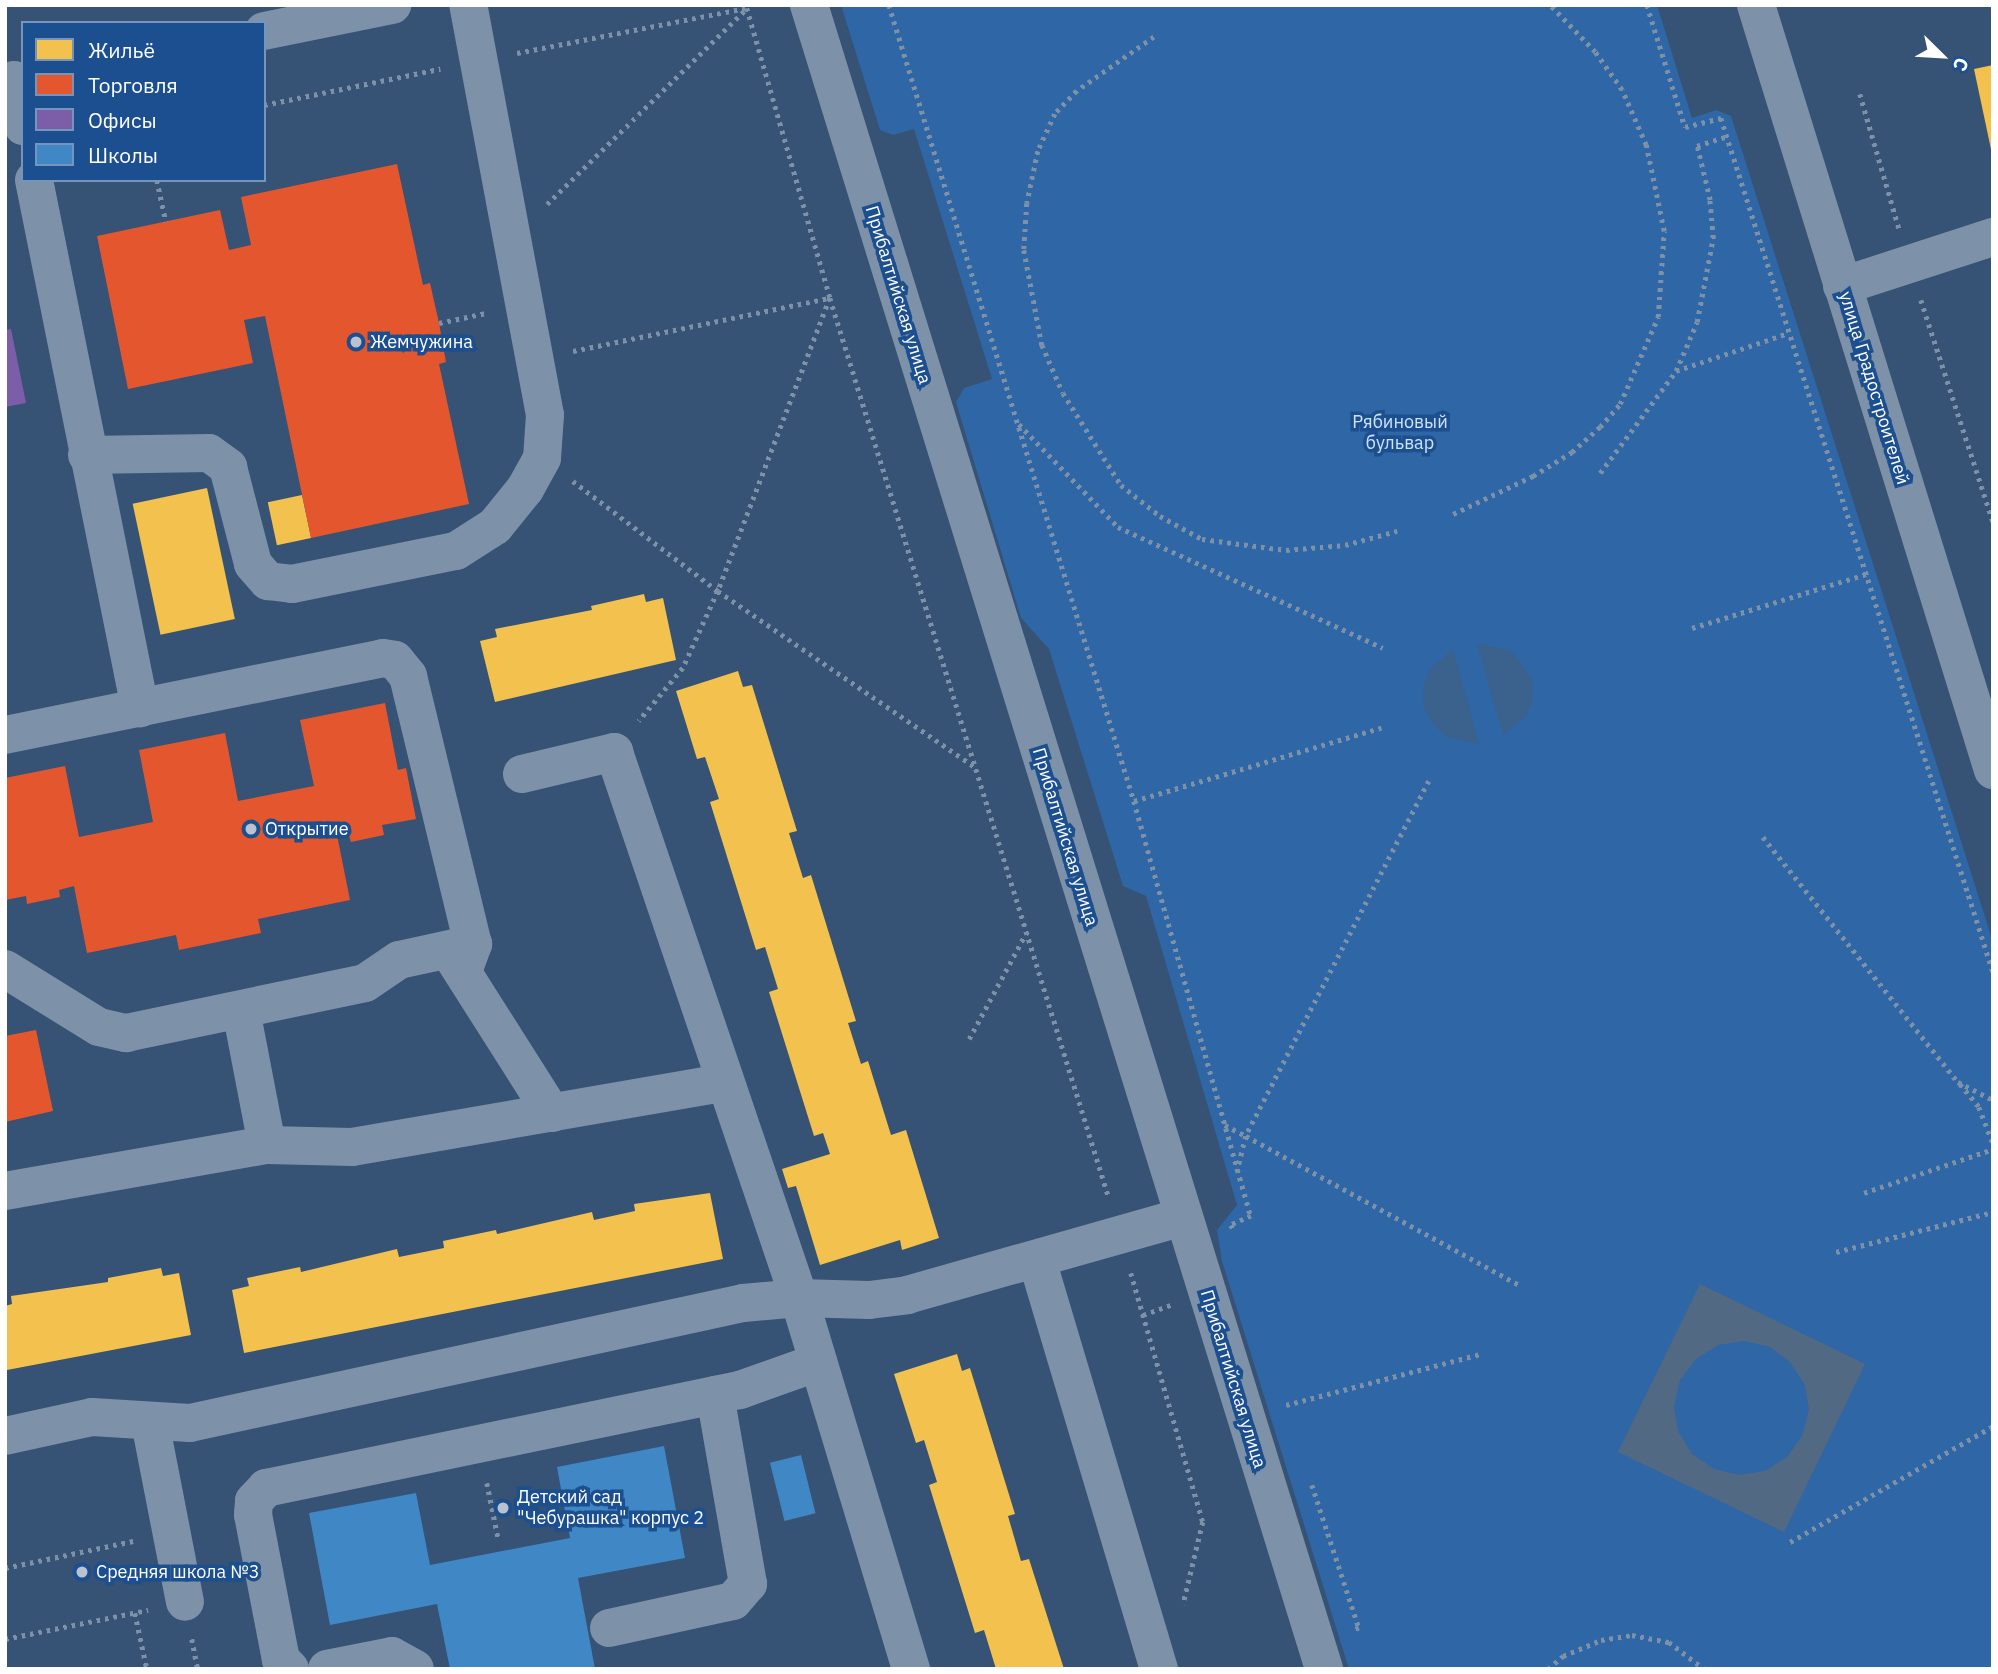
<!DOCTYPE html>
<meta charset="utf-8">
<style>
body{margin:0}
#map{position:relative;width:1998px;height:1674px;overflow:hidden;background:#365274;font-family:"IBM Plex Sans",sans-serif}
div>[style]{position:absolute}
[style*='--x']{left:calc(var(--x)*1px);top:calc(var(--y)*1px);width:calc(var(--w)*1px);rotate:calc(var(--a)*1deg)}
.green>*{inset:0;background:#2f66a5}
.water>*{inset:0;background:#3b618d}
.homes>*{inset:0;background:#f2c14e;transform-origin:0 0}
.shops>*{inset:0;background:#e4572e}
.offices>*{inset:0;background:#7b5ea7}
.schools>*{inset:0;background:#3f88c5;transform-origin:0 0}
.building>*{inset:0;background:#526984}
.path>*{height:4.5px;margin-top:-2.25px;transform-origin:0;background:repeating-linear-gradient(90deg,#7d92a8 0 3.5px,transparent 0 8.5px)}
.minor>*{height:38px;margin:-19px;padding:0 19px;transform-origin:19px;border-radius:19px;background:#7d92a8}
.dots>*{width:19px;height:19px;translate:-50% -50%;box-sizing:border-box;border:4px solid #1b4f8f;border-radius:50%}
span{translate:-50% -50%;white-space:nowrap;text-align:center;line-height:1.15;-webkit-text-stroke:7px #1b4f8f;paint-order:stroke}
.street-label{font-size:18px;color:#fff}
.poi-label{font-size:18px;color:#fff}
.left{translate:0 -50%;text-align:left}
.park-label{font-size:18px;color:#cfe3fa}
.frame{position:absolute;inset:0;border:7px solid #fff;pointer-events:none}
.legend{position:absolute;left:21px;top:21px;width:245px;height:161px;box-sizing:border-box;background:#1b4f8f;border:2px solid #7695bc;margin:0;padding:9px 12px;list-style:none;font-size:21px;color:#fff}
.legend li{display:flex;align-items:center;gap:14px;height:35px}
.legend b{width:35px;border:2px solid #7695bc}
.north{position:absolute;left:1907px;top:21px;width:70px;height:70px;-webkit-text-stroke:5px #1b4f8f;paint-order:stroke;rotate:114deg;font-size:19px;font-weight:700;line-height:28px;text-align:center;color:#fff}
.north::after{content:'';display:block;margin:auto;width:24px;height:32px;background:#fff;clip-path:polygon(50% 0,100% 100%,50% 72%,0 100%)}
</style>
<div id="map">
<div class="green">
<i style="clip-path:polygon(841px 5px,1657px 5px,1692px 118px,1716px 110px,1731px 116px,1993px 942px,1993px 1669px,1349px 1669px,1222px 1261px,1217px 1230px,1237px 1205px,1146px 896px,1123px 886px,1049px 649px,1021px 618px,956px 402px,964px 388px,992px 379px,914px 129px,893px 135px,880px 130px)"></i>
</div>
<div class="water">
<i style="clip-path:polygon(1477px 644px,1511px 650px,1532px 679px,1533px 698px,1526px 716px,1503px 735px)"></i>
<i style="clip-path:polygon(1453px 649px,1479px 744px,1447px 737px,1433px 724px,1424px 707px,1423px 687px,1430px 669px)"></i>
</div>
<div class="homes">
<i style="clip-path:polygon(1993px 65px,1993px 154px,1992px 154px,1974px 69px)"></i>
<i style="left:207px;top:488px;width:134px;height:76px;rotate:78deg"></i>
<i style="left:302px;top:495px;width:44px;height:35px;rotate:78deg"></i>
<i style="clip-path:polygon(644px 594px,646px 602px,663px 598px,676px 660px,495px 702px,480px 641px,497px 637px,495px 629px,592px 610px,591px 606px)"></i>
<i style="clip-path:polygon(738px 671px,743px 687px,752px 685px,797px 831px,789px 833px,803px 878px,811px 875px,856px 1021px,848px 1023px,861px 1064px,868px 1061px,891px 1135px,906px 1130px,939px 1238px,902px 1250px,900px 1240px,820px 1265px,796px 1186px,788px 1188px,782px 1169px,830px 1154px,823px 1133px,814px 1136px,769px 992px,778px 989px,765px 947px,756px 950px,710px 802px,719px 799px,705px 757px,697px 759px,676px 691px)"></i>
<i style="clip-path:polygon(710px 1193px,723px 1259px,244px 1353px,232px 1290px,249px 1286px,247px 1278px,300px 1267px,301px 1272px,397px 1249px,399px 1257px,444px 1248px,443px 1241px,496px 1230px,497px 1234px,592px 1212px,594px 1220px,635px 1211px,634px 1204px)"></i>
<i style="clip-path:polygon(161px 1268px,163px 1276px,179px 1273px,191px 1335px,7px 1370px,5px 1306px,12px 1304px,11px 1296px,108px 1282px,108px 1278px)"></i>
<i style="clip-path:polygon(957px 1354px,962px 1371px,970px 1368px,1015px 1514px,1008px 1516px,1021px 1561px,1029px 1559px,1064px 1669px,996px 1669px,984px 1630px,975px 1633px,929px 1485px,937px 1482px,924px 1440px,916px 1443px,894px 1374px)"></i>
</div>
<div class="shops">
<i style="clip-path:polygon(397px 164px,423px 285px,430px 283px,439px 323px,446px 362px,439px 364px,469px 504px,311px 538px,265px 316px,244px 320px,253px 363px,128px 389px,97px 236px,220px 210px,229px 250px,251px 245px,241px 197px)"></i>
<i style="clip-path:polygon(385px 703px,398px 770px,406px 768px,416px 819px,382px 825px,384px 835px,351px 842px,348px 832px,337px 835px,350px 900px,258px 919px,261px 933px,179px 950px,176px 935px,87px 953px,74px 886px,59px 890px,60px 897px,27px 904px,26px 896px,5px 900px,5px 778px,65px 766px,79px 837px,153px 822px,139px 750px,225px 733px,238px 801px,314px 786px,300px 720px)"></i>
<i style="clip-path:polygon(36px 1030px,53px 1111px,5px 1122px,5px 1036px)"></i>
</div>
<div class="offices">
<i style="clip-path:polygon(11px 329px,26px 403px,5px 407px,5px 330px)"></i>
</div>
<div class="schools">
<i style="clip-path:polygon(664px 1446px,685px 1558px,578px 1578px,595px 1669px,450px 1669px,437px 1604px,330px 1625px,309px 1513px,416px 1493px,430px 1565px,570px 1538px,557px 1467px)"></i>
<i style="left:801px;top:1455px;width:60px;height:32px;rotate:76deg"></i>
</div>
<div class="building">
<i style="clip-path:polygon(evenodd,1700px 1284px,1865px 1364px,1784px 1532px,1618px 1452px,1700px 1284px,1744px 1341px,1770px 1347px,1790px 1362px,1805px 1385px,1809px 1410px,1802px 1436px,1787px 1457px,1765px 1471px,1739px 1475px,1714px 1469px,1692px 1454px,1678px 1431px,1674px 1406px,1680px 1380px,1696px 1359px,1718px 1345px,1744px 1341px)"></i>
</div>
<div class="path">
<i style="--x:889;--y:5;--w:833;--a:72.89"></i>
<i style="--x:1134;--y:801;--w:431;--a:74.3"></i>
<i style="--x:1251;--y:1216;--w:22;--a:156"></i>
<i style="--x:1231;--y:1225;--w:4;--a:63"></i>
<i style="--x:1647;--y:5;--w:128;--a:72.7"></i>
<i style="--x:1685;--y:127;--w:37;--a:-14"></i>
<i style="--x:1721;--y:118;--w:896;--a:72.33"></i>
<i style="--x:1154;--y:37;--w:94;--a:145"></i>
<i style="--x:1077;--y:91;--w:32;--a:134"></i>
<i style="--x:1055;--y:114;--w:41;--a:114.7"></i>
<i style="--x:1038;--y:151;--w:53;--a:101.9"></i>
<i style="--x:1027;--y:203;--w:47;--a:93.7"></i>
<i style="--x:1024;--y:250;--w:97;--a:79.3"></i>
<i style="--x:1042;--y:345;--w:52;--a:66.4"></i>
<i style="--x:1063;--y:393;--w:109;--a:57.8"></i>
<i style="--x:1121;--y:485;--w:50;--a:38.5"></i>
<i style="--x:1160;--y:516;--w:48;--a:28.7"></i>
<i style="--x:1202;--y:539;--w:85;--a:7.5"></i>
<i style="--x:1286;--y:550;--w:59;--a:-4.8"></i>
<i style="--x:1345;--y:545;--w:54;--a:-15.1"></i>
<i style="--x:517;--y:53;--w:233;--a:-11.1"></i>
<i style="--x:1860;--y:94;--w:140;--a:73.8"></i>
<i style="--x:264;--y:105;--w:180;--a:-11.6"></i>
<i style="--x:157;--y:180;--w:43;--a:77.9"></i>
<i style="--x:547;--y:204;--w:280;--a:-44.4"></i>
<i style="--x:747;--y:8;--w:302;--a:74"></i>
<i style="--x:830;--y:298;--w:942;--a:72.78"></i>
<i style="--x:1921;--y:300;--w:233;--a:72"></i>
<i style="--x:439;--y:323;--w:48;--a:-12"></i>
<i style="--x:573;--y:351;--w:262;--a:-11.7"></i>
<i style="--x:830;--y:298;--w:314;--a:110.9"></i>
<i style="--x:718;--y:591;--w:85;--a:114.4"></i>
<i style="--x:683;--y:668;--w:69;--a:129.7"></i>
<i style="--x:1676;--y:371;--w:53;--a:-66.8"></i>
<i style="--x:1697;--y:322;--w:86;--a:-79.2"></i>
<i style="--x:1713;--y:238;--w:38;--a:-95"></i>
<i style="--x:1710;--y:200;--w:56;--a:-103.5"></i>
<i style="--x:1697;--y:146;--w:33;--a:-18"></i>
<i style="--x:1019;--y:424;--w:143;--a:46.1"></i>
<i style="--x:1118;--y:527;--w:291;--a:24.5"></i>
<i style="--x:1600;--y:473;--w:127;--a:-53.3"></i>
<i style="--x:1676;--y:371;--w:118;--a:-18.7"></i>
<i style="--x:573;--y:481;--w:182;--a:37.2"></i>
<i style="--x:718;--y:591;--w:310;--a:34.4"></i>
<i style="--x:1453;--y:514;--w:89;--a:-25.4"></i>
<i style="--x:1533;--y:476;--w:46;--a:-31.6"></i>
<i style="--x:1572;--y:452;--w:38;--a:-42"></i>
<i style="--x:1600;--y:427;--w:30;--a:-49"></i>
<i style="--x:1620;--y:404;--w:95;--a:-66.4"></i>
<i style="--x:1658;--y:317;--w:86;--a:-86"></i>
<i style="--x:1664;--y:231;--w:88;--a:-101.8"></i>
<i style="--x:1646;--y:145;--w:60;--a:-113.6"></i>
<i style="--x:1622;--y:90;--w:47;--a:-125.4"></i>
<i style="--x:1595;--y:52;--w:65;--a:-133.8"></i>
<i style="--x:1692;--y:628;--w:182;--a:-17.2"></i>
<i style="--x:1429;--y:781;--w:399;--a:117.3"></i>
<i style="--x:1246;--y:1136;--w:310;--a:28.6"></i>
<i style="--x:1134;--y:801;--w:258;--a:-16.5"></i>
<i style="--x:1763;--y:837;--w:313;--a:51.5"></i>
<i style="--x:1958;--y:1082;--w:39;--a:27"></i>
<i style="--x:969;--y:1039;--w:120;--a:-61.7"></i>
<i style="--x:1960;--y:1084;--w:30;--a:50"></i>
<i style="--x:1979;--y:1107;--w:39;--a:69"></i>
<i style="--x:1225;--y:1125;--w:24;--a:28"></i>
<i style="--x:1246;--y:1136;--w:36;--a:104"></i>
<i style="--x:1864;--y:1193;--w:136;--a:-18.8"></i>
<i style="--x:1836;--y:1252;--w:162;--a:-14.3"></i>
<i style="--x:1131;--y:1273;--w:259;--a:73.9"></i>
<i style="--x:1203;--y:1522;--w:85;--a:103.5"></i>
<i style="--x:1143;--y:1315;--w:30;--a:-20"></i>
<i style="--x:1286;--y:1405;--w:201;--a:-14.7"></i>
<i style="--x:487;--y:1483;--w:55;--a:78.5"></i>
<i style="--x:1312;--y:1485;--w:151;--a:71.8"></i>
<i style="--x:1359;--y:1628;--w:5;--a:158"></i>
<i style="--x:1790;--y:1542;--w:234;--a:-29.7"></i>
<i style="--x:5;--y:1568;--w:131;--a:-11.9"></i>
<i style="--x:135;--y:1613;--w:57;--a:77.9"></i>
<i style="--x:5;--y:1639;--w:146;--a:-11.5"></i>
<i style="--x:192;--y:1639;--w:31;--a:79"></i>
<i style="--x:1548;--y:1669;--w:20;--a:-41"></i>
<i style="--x:1563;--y:1656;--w:41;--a:-22.8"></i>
<i style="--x:1601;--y:1640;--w:31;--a:-9"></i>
<i style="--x:1632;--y:1635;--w:38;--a:11"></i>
<i style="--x:1669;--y:1642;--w:44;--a:37.6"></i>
</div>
<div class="minor">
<i style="--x:809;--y:5;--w:1742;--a:72.8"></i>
<i style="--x:1756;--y:5;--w:801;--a:72.79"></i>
<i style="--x:264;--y:31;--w:131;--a:-11.5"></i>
<i style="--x:14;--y:80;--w:47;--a:78.9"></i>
<i style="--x:34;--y:180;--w:539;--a:78.65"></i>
<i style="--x:1842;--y:286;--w:159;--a:-18"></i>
<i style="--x:87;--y:455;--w:122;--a:-0.9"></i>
<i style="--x:209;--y:453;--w:24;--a:36"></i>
<i style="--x:228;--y:467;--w:100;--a:75.5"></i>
<i style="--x:253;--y:564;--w:23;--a:49"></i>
<i style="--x:268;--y:581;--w:24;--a:7"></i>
<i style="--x:292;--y:584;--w:167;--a:-11.4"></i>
<i style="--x:456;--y:551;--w:46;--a:-32.7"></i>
<i style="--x:495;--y:526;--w:48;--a:-51"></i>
<i style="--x:525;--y:489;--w:35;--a:-61"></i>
<i style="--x:542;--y:458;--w:43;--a:-86"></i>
<i style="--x:545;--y:415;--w:417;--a:-100.6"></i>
<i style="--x:5;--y:735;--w:386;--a:-11.5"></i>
<i style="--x:383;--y:658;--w:12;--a:9"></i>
<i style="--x:395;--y:660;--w:21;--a:51"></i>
<i style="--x:408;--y:676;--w:276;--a:76.4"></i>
<i style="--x:473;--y:944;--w:30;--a:110"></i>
<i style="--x:522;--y:774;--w:95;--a:-13.4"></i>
<i style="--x:614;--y:752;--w:576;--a:71.28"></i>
<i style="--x:799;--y:1298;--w:388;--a:73.2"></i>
<i style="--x:449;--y:951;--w:192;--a:57.6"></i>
<i style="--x:5;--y:969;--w:110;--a:31.7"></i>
<i style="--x:99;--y:1027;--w:28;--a:13"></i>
<i style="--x:126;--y:1033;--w:244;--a:-11.8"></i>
<i style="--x:365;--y:983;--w:41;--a:-34.1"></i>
<i style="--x:399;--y:960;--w:76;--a:-12.2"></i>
<i style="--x:241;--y:1010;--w:137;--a:79.1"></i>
<i style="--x:5;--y:1191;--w:266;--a:-10"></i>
<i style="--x:267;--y:1145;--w:85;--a:1.3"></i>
<i style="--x:352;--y:1147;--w:377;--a:-9.8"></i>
<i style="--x:1037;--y:1260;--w:427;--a:73.4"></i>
<i style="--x:150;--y:1422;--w:183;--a:79"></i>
<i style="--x:5;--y:1436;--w:89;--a:-12.3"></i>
<i style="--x:92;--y:1417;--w:98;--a:3.5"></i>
<i style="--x:190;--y:1423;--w:566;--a:-12.24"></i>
<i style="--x:743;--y:1303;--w:56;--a:-5.1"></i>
<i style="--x:799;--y:1298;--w:70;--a:1.6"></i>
<i style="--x:869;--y:1300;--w:38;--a:-7"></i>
<i style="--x:907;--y:1295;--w:286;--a:-15.8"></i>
<i style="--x:609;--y:1628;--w:127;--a:-12.3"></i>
<i style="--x:733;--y:1601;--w:23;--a:-49"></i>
<i style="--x:748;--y:1584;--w:192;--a:-99.9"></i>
<i style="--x:290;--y:1669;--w:13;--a:-135"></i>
<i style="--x:281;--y:1660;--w:148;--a:-100.9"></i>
<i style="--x:253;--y:1515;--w:14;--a:-86"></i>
<i style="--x:254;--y:1501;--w:18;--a:-47"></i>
<i style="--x:266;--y:1488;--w:484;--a:-11.7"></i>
<i style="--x:740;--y:1390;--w:83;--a:-19.7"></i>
<i style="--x:327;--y:1669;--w:66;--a:-11.3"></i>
<i style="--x:392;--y:1656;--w:26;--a:29"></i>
</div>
<div class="dots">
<i style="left:356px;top:342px;background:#b9c2ce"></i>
<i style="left:251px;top:829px;background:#b9c2ce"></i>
<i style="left:503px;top:1508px;background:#b9c2ce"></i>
<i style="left:82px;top:1572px;background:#b9c2ce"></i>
</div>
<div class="street-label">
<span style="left:898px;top:295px;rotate:73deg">Прибалтийская улица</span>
<span style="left:1874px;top:388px;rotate:73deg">улица Градостроителей</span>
<span style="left:1065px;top:837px;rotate:73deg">Прибалтийская улица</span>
<span style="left:1233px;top:1379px;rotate:73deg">Прибалтийская улица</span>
</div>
<div class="poi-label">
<span class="left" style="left:370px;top:342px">Жемчужина</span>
<span class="left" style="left:265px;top:829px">Открытие</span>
<span class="left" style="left:517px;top:1508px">Детский сад<br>"Чебурашка" корпус 2</span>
<span class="left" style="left:96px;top:1572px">Средняя школа №3</span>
</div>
<div class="park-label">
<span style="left:1400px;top:433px">Рябиновый<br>бульвар</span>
</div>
<div class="frame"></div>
<ul class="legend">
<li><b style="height:19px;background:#f2c14e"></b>Жильё</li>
<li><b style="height:19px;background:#e4572e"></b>Торговля</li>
<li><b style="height:19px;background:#7b5ea7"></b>Офисы</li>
<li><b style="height:19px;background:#3f88c5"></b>Школы</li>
</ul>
<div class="north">С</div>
</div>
